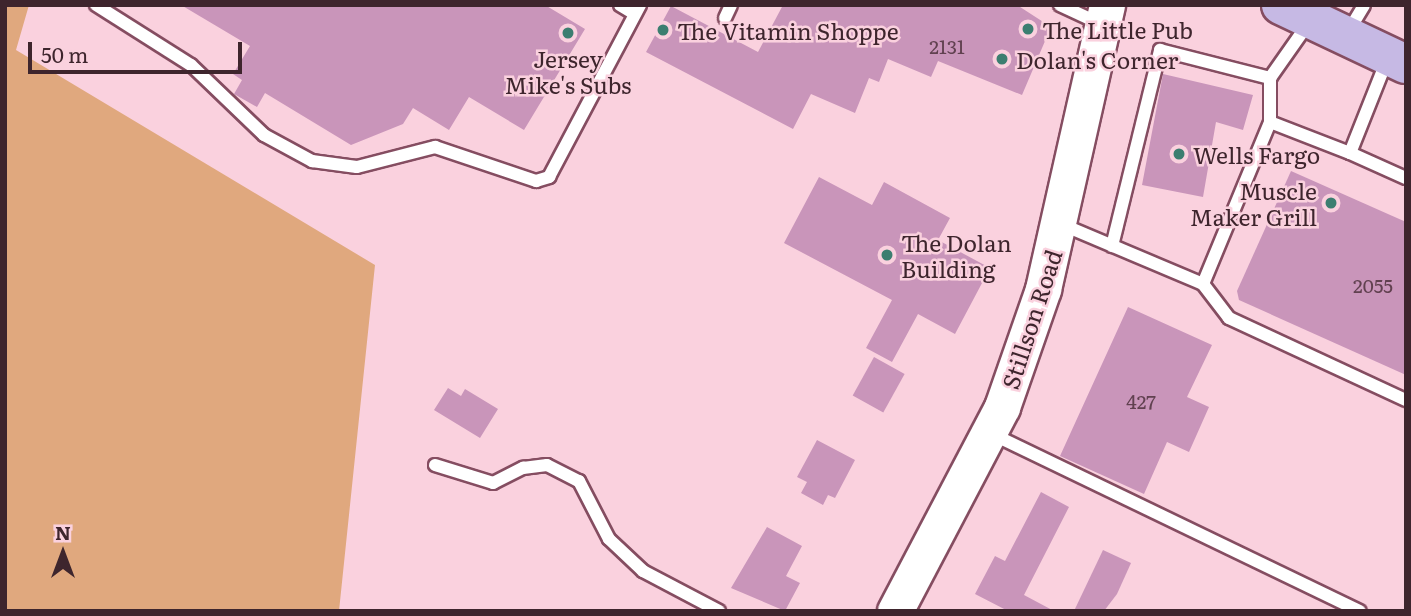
<!DOCTYPE html>
<style>
body{margin:0}
#map{position:relative;width:1411px;height:616px;overflow:hidden;background:#fad1de;font-family:Literata,serif}
div>[style]{position:absolute}
[style*='--x']{left:calc(var(--x)*1px);top:calc(var(--y)*1px);width:calc(var(--w)*1px);rotate:calc(var(--a)*1deg)}
.green>*{inset:0;background:#e0a87e}
.building>*{inset:0;background:#c995ba;transform-origin:0 0}
.roads{filter:drop-shadow(2px 0 #854d61) drop-shadow(-2px 0 #854d61) drop-shadow(0 2px #854d61) drop-shadow(0 -2px #854d61)}
.lane>*{height:12px;margin:-6px;padding:0 6px;transform-origin:6px;border-radius:6px;background:#fff}
.secondary>*{height:35px;margin:-17.5px;padding:0 17.5px;transform-origin:17.5px;border-radius:17.5px;background:#fff}
.primary>*{height:38px;margin:-19px;padding:0 19px;transform-origin:19px;border-radius:19px;background:#c6b9e4}
.dots>*{width:19px;height:19px;translate:-50% -50%;box-sizing:border-box;border:4px solid #fad1de;border-radius:50%}
span{translate:-50% -50%;white-space:nowrap;text-align:center;line-height:1.15;-webkit-text-stroke:5px #fad1de;paint-order:stroke}
.number-label{font-size:19px;color:#614150}
.number-label span{-webkit-text-stroke-width:0}
.poi-label{font-size:23px;color:#3e252d}
.left{translate:0 -50%;text-align:left}
.right{translate:-100% -50%;text-align:right}
.street-label{font-size:23px;color:#3e252d}
.frame{position:absolute;inset:0;border:7px solid #3e252d;pointer-events:none}
.north{position:absolute;left:28px;top:518px;width:70px;height:70px;-webkit-text-stroke:5px #fad1de;paint-order:stroke;rotate:0deg;font-size:19px;font-weight:700;line-height:28px;text-align:center;color:#3e252d}
.north::after{content:'';display:block;margin:auto;width:24px;height:32px;background:#3e252d;clip-path:polygon(50% 0,100% 100%,50% 72%,0 100%)}
.scale{position:absolute;left:28px;top:42px;width:214px;height:32px;box-sizing:border-box;border:4px solid #3e252d;border-top:0;padding-left:9px;font-size:21px;line-height:24px;white-space:nowrap;color:#3e252d;-webkit-text-stroke:5px #fad1de;paint-order:stroke}
</style>
<div id="map">
<div class="green">
<i style="clip-path:polygon(5px 5px,29px 5px,16px 50px,375px 265px,339px 611px,5px 611px)"></i>
</div>
<div class="building">
<i style="clip-path:polygon(181px 5px,545px 5px,585px 29px,524px 130px,469px 97px,449px 130px,413px 108px,403px 124px,351px 145px,265px 93px,257px 107px,234px 94px,242px 80px,233px 74px,250px 46px)"></i>
<i style="clip-path:polygon(783px 5px,1017px 5px,1051px 27px,1022px 95px,938px 61px,931px 77px,888px 59px,879px 82px,869px 78px,855px 113px,811px 94px,793px 129px,646px 52px,671px 6px,758px 52px)"></i>
<i style="clip-path:polygon(1163px 74px,1253px 95px,1243px 130px,1216px 122px,1203px 197px,1142px 185px)"></i>
<i style="clip-path:polygon(1291px 171px,1406px 222px,1406px 375px,1239px 300px,1237px 291px)"></i>
<i style="clip-path:polygon(819px 177px,872px 205px,884px 182px,950px 218px,938px 240px,990px 268px,955px 334px,918px 314px,892px 362px,866px 348px,892px 300px,784px 243px)"></i>
<i style="clip-path:polygon(1128px 307px,1212px 345px,1187px 397px,1209px 407px,1189px 452px,1167px 442px,1144px 494px,1060px 456px)"></i>
<i style="left:874px;top:357px;width:35px;height:44px;rotate:29deg"></i>
<i style="clip-path:polygon(448px 388px,461px 396px,465px 389px,498px 409px,480px 438px,434px 410px)"></i>
<i style="clip-path:polygon(817px 440px,855px 460px,835px 498px,828px 495px,823px 505px,801px 493px,807px 482px,797px 477px)"></i>
<i style="clip-path:polygon(1041px 492px,1069px 507px,1024px 595px,1054px 611px,1008px 611px,975px 594px,995px 556px,1005px 561px)"></i>
<i style="clip-path:polygon(767px 527px,802px 546px,786px 576px,800px 583px,785px 611px,731px 588px)"></i>
<i style="clip-path:polygon(1103px 550px,1131px 563px,1117px 594px,1104px 611px,1074px 611px)"></i>
</div>
<div class="roads">
<div class="lane">
<i style="--x:96;--y:5;--w:112;--a:32.3"></i>
<i style="--x:191;--y:65;--w:101;--a:43.8"></i>
<i style="--x:264;--y:135;--w:55;--a:28.4"></i>
<i style="--x:312;--y:161;--w:45;--a:7.6"></i>
<i style="--x:357;--y:167;--w:81;--a:-14.4"></i>
<i style="--x:435;--y:147;--w:107;--a:18.6"></i>
<i style="--x:536;--y:181;--w:14;--a:-17"></i>
<i style="--x:549;--y:177;--w:195;--a:-62.1"></i>
<i style="--x:620;--y:5;--w:17;--a:31"></i>
<i style="--x:1060;--y:5;--w:45;--a:24.9"></i>
<i style="--x:725;--y:18;--w:14;--a:-65"></i>
<i style="--x:1348;--y:32;--w:31;--a:-59"></i>
<i style="--x:1387;--y:60;--w:100;--a:111.7"></i>
<i style="--x:1350;--y:153;--w:61;--a:24.1"></i>
<i style="--x:1270;--y:78;--w:44;--a:90"></i>
<i style="--x:1061;--y:224;--w:154;--a:22.9"></i>
<i style="--x:1203;--y:284;--w:175;--a:-67.5"></i>
<i style="--x:1270;--y:122;--w:86;--a:21.2"></i>
<i style="--x:1112;--y:246;--w:202;--a:-76.2"></i>
<i style="--x:1160;--y:50;--w:114;--a:14.3"></i>
<i style="--x:1270;--y:78;--w:66;--a:-54.9"></i>
<i style="--x:1203;--y:284;--w:43;--a:52.6"></i>
<i style="--x:1229;--y:318;--w:195;--a:24.9"></i>
<i style="--x:992;--y:434;--w:408;--a:25.7"></i>
<i style="--x:435;--y:465;--w:61;--a:17.2"></i>
<i style="--x:493;--y:483;--w:34;--a:-27"></i>
<i style="--x:523;--y:468;--w:24;--a:-7"></i>
<i style="--x:547;--y:465;--w:36;--a:27"></i>
<i style="--x:579;--y:481;--w:65;--a:62.7"></i>
<i style="--x:609;--y:539;--w:47;--a:43.3"></i>
<i style="--x:643;--y:571;--w:86;--a:27.8"></i>
</div>
<div class="secondary">
<i style="--x:895;--y:611;--w:230;--a:-62.3"></i>
<i style="--x:1002;--y:407;--w:125;--a:-70.8"></i>
<i style="--x:1043;--y:289;--w:291;--a:-77.3"></i>
</div>
<div class="primary">
<i style="--x:1281;--y:5;--w:138;--a:25.3"></i>
</div>
</div>
<div class="dots">
<i style="left:1028px;top:29px;background:#3c7e70"></i>
<i style="left:663px;top:30px;background:#3c7e70"></i>
<i style="left:568px;top:33px;background:#3c7e70"></i>
<i style="left:1002px;top:59px;background:#3c7e70"></i>
<i style="left:1179px;top:154px;background:#3c7e70"></i>
<i style="left:1331px;top:203px;background:#3c7e70"></i>
<i style="left:887px;top:255px;background:#3c7e70"></i>
</div>
<div class="number-label">
<span style="left:947px;top:47px">2131</span>
<span style="left:1373px;top:286px">2055</span>
<span style="left:1141px;top:402px">427</span>
</div>
<div class="poi-label">
<span class="left" style="left:1042px;top:29px">The Little Pub</span>
<span class="left" style="left:677px;top:30px">The Vitamin Shoppe</span>
<span style="left:568px;top:71px">Jersey<br>Mike's Subs</span>
<span class="left" style="left:1016px;top:59px">Dolan's Corner</span>
<span class="left" style="left:1193px;top:154px">Wells Fargo</span>
<span class="right" style="left:1317px;top:203px">Muscle<br>Maker Grill</span>
<span class="left" style="left:901px;top:255px">The Dolan<br>Building</span>
</div>
<div class="street-label">
<span style="left:1031px;top:319px;rotate:-72deg">Stillson Road</span>
</div>
<div class="frame"></div>
<div class="north">N</div>
<div class="scale">50 m</div>
</div>
